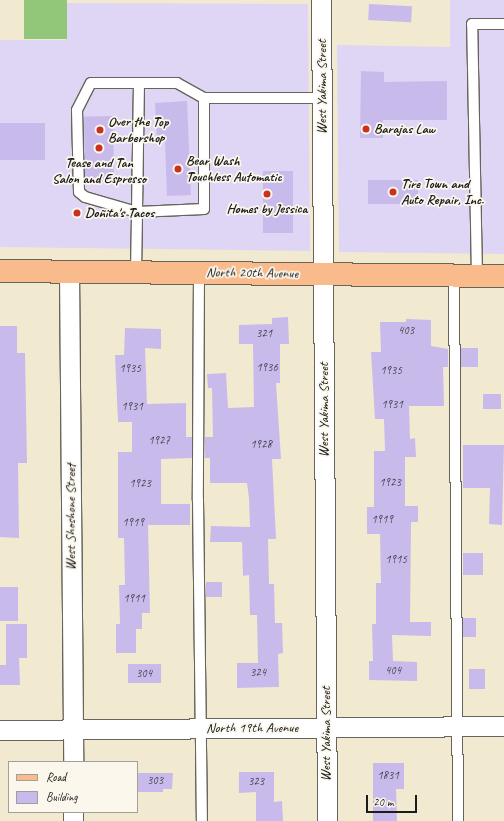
<!DOCTYPE html>
<meta charset="utf-8">
<style>
body{margin:0}
#map{position:relative;width:504px;height:821px;overflow:hidden;background:#f2e9d1;font-family:Caveat,sans-serif}
div>[style]{position:absolute}
[style*='--x']{left:calc(var(--x)*1px);top:calc(var(--y)*1px);width:calc(var(--w)*1px);rotate:calc(var(--a)*1deg)}
.built>*{inset:0;background:#dfd5f5}
.green>*{inset:0;background:#92c678;transform-origin:0 0}
.building>*{inset:0;background:#c9baec;transform-origin:0 0}
.roads{filter:drop-shadow(1px 0 #67645b) drop-shadow(-1px 0 #67645b) drop-shadow(0 1px #67645b) drop-shadow(0 -1px #67645b)}
.service>*{height:10px;margin:-5px;padding:0 5px;transform-origin:5px;border-radius:5px;background:#fff}
.minor>*{height:19px;margin:-9.5px;padding:0 9.5px;transform-origin:9.5px;border-radius:9.5px;background:#fff}
.primary>*{height:22px;margin:-11px;padding:0 11px;transform-origin:11px;border-radius:11px;background:#fabb8c}
.dots>*{width:11px;height:11px;translate:-50% -50%;box-sizing:border-box;border:2px solid #fbf7ec;border-radius:50%}
span{translate:-50% -50%;white-space:nowrap;text-align:center;line-height:1.15;-webkit-text-stroke:3.5px #fbf7ec;paint-order:stroke}
.number-label{font-size:12px;color:#474450}
.number-label span{-webkit-text-stroke-width:0}
.street-label{font-size:14px;color:#1c1c1c}
.poi-label{font-size:14px;color:#1c1c1c;font-weight:700}
.left{translate:0 -50%;text-align:left}
.legend{position:absolute;left:8px;top:761px;width:130px;height:52px;box-sizing:border-box;background:#fbf7ec;border:1px solid #a29f99;margin:0;padding:5px 7px;list-style:none;font-size:12px;color:#1c1c1c}
.legend li{display:flex;align-items:center;gap:8px;height:20px}
.legend b{width:20px;border:1px solid #a29f99}
.scale{position:absolute;left:366px;top:795px;width:51px;height:18px;box-sizing:border-box;border:2px solid #1c1c1c;border-top:0;padding-left:5px;font-size:12px;line-height:14px;white-space:nowrap;color:#1c1c1c;-webkit-text-stroke:3px #fbf7ec;paint-order:stroke}
</style>
<div id="map">
<div class="built">
<i style="clip-path:polygon(450px 0,504px 0,504px 254px,339px 252px,337px 45px,450px 47px)"></i>
<i style="clip-path:polygon(66px 3px,308px 4px,310px 251px,0 247px,0 40px,66px 40px)"></i>
</div>
<div class="green">
<i style="left:24px;top:0;width:43px;height:39px"></i>
</div>
<div class="building">
<i style="left:369px;top:4px;width:43px;height:16px;rotate:3deg"></i>
<i style="clip-path:polygon(361px 71px,384px 72px,384px 82px,447px 81px,447px 120px,383px 120px,383px 138px,360px 138px)"></i>
<i style="clip-path:polygon(187px 101px,191px 195px,167px 196px,165px 142px,157px 142px,155px 103px)"></i>
<i style="left:113px;top:116px;width:65px;height:29px;rotate:89deg"></i>
<i style="left:0;top:123px;width:45px;height:37px"></i>
<i style="left:263px;top:171px;width:30px;height:62px"></i>
<i style="left:368px;top:180px;width:50px;height:24px"></i>
<i style="clip-path:polygon(288px 317px,289px 344px,280px 344px,280px 383px,276px 383px,281px 459px,272px 459px,276px 539px,268px 539px,269px 584px,274px 584px,275px 623px,282px 623px,283px 653px,278px 654px,279px 687px,237px 688px,237px 663px,258px 663px,257px 615px,250px 615px,249px 575px,243px 576px,242px 542px,210px 542px,211px 526px,250px 527px,249px 498px,247px 483px,210px 483px,210px 458px,205px 458px,205px 437px,213px 437px,212px 388px,208px 388px,207px 374px,226px 373px,228px 408px,254px 407px,253px 344px,239px 344px,239px 325px,272px 324px,272px 318px)"></i>
<i style="clip-path:polygon(406px 319px,431px 320px,431px 346px,448px 349px,448px 367px,443px 367px,444px 406px,409px 406px,410px 439px,415px 438px,416px 457px,405px 457px,405px 506px,418px 506px,418px 522px,411px 522px,410px 622px,431px 622px,431px 636px,392px 635px,393px 661px,417px 662px,417px 681px,369px 680px,369px 661px,373px 661px,372px 624px,376px 624px,376px 583px,381px 583px,380px 534px,367px 534px,367px 507px,374px 507px,374px 451px,385px 451px,384px 419px,375px 419px,371px 352px,381px 352px,380px 322px,406px 322px)"></i>
<i style="clip-path:polygon(0 326px,17px 326px,17px 353px,25px 353px,27px 463px,18px 463px,19px 538px,0 537px)"></i>
<i style="clip-path:polygon(125px 328px,161px 329px,161px 349px,145px 348px,147px 404px,186px 403px,186px 437px,192px 437px,192px 458px,161px 459px,161px 504px,190px 504px,190px 525px,148px 525px,150px 613px,142px 613px,142px 629px,136px 629px,136px 653px,116px 653px,116px 624px,120px 624px,119px 585px,125px 585px,124px 538px,118px 538px,118px 452px,132px 452px,132px 422px,118px 422px,115px 355px,124px 355px)"></i>
<i style="left:461px;top:348px;width:17px;height:19px"></i>
<i style="left:501px;top:394px;width:15px;height:18px;rotate:90deg"></i>
<i style="clip-path:polygon(463px 445px,504px 445px,502px 525px,489px 524px,490px 488px,463px 488px)"></i>
<i style="left:463px;top:553px;width:20px;height:22px"></i>
<i style="left:206px;top:582px;width:16px;height:15px"></i>
<i style="left:18px;top:587px;width:34px;height:18px;rotate:90deg"></i>
<i style="left:476px;top:618px;width:19px;height:13px;rotate:90deg"></i>
<i style="clip-path:polygon(6px 624px,27px 624px,27px 658px,19px 658px,20px 685px,0 685px,0 665px,6px 665px)"></i>
<i style="left:128px;top:664px;width:33px;height:19px"></i>
<i style="left:469px;top:669px;width:16px;height:20px"></i>
<i style="clip-path:polygon(373px 763px,404px 763px,404px 789px,396px 789px,397px 821px,373px 821px)"></i>
<i style="clip-path:polygon(239px 772px,274px 772px,274px 802px,282px 801px,283px 821px,256px 821px,256px 792px,239px 793px)"></i>
<i style="clip-path:polygon(137px 773px,173px 773px,172px 789px,163px 789px,163px 792px,137px 792px)"></i>
</div>
<div class="roads">
<div class="service">
<i style="--x:139;--y:83;--w:38;--a:0"></i>
<i style="--x:177;--y:83;--w:31;--a:29"></i>
<i style="--x:136;--y:272;--w:60;--a:-89"></i>
<i style="--x:137;--y:212;--w:54;--a:-163.9"></i>
<i style="--x:85;--y:197;--w:8;--a:-140"></i>
<i style="--x:79;--y:192;--w:82;--a:-91.4"></i>
<i style="--x:77;--y:110;--w:30;--a:-63"></i>
<i style="--x:91;--y:83;--w:48;--a:0"></i>
<i style="--x:139;--y:83;--w:129;--a:90.9"></i>
<i style="--x:137;--y:212;--w:67;--a:-2.6"></i>
<i style="--x:204;--y:209;--w:111;--a:-90"></i>
<i style="--x:204;--y:98;--w:118;--a:0"></i>
<i style="--x:199;--y:273;--w:227;--a:90.3"></i>
<i style="--x:198;--y:500;--w:321;--a:89.3"></i>
<i style="--x:454;--y:275;--w:546;--a:89.58"></i>
<i style="--x:477;--y:276;--w:252;--a:-91.1"></i>
<i style="--x:472;--y:24;--w:32;--a:0"></i>
</div>
<div class="minor">
<i style="--x:321;--y:0;--w:821;--a:89.58"></i>
<i style="--x:69;--y:271;--w:491;--a:89.5"></i>
<i style="--x:0;--y:730;--w:504;--a:-0.45"></i>
<i style="--x:73;--y:812;--w:9;--a:90"></i>
</div>
<div class="primary">
<i style="--x:0;--y:271;--w:504;--a:0.57"></i>
</div>
</div>
<div class="dots">
<i style="left:366px;top:129px;background:#c8321e"></i>
<i style="left:100px;top:130px;background:#c8321e"></i>
<i style="left:99px;top:148px;background:#c8321e"></i>
<i style="left:178px;top:169px;background:#c8321e"></i>
<i style="left:393px;top:192px;background:#c8321e"></i>
<i style="left:267px;top:194px;background:#c8321e"></i>
<i style="left:77px;top:213px;background:#c8321e"></i>
</div>
<div class="number-label">
<span style="left:406px;top:331px">403</span>
<span style="left:264px;top:334px">321</span>
<span style="left:267px;top:368px">1936</span>
<span style="left:130px;top:369px">1935</span>
<span style="left:391px;top:371px">1935</span>
<span style="left:392px;top:405px">1931</span>
<span style="left:132px;top:407px">1931</span>
<span style="left:159px;top:441px">1927</span>
<span style="left:261px;top:445px">1928</span>
<span style="left:390px;top:483px">1923</span>
<span style="left:140px;top:484px">1923</span>
<span style="left:382px;top:520px">1919</span>
<span style="left:133px;top:523px">1919</span>
<span style="left:396px;top:560px">1915</span>
<span style="left:134px;top:599px">1911</span>
<span style="left:393px;top:671px">404</span>
<span style="left:258px;top:673px">324</span>
<span style="left:144px;top:674px">304</span>
<span style="left:388px;top:776px">1831</span>
<span style="left:155px;top:781px">303</span>
<span style="left:256px;top:782px">323</span>
</div>
<div class="street-label">
<span style="left:322px;top:87px;rotate:-90deg">West Yakima Street</span>
<span style="left:252px;top:273px;rotate:1deg">North 20th Avenue</span>
<span style="left:324px;top:410px;rotate:-90deg">West Yakima Street</span>
<span style="left:71px;top:517px;rotate:-90deg">West Shoshone Street</span>
<span style="left:252px;top:728px">North 19th Avenue</span>
<span style="left:326px;top:734px;rotate:-90deg">West Yakima Street</span>
</div>
<div class="poi-label">
<span class="left" style="left:108px;top:130px">Over the Top<br>Barbershop</span>
<span class="left" style="left:374px;top:129px">Barajas Law</span>
<span class="left" style="left:186px;top:169px">Bear Wash<br>Touchless Automatic</span>
<span style="left:99px;top:171px">Tease and Tan<br>Salon and Espresso</span>
<span class="left" style="left:401px;top:192px">Tire Town and<br>Auto Repair, Inc.</span>
<span style="left:267px;top:209px">Homes by Jessica</span>
<span class="left" style="left:85px;top:213px">Doñita's Tacos</span>
</div>
<ul class="legend">
<li><b style="height:5px;background:#fabb8c"></b>Road</li>
<li><b style="height:11px;background:#c9baec"></b>Building</li>
</ul>
<div class="scale">20 m</div>
</div>
